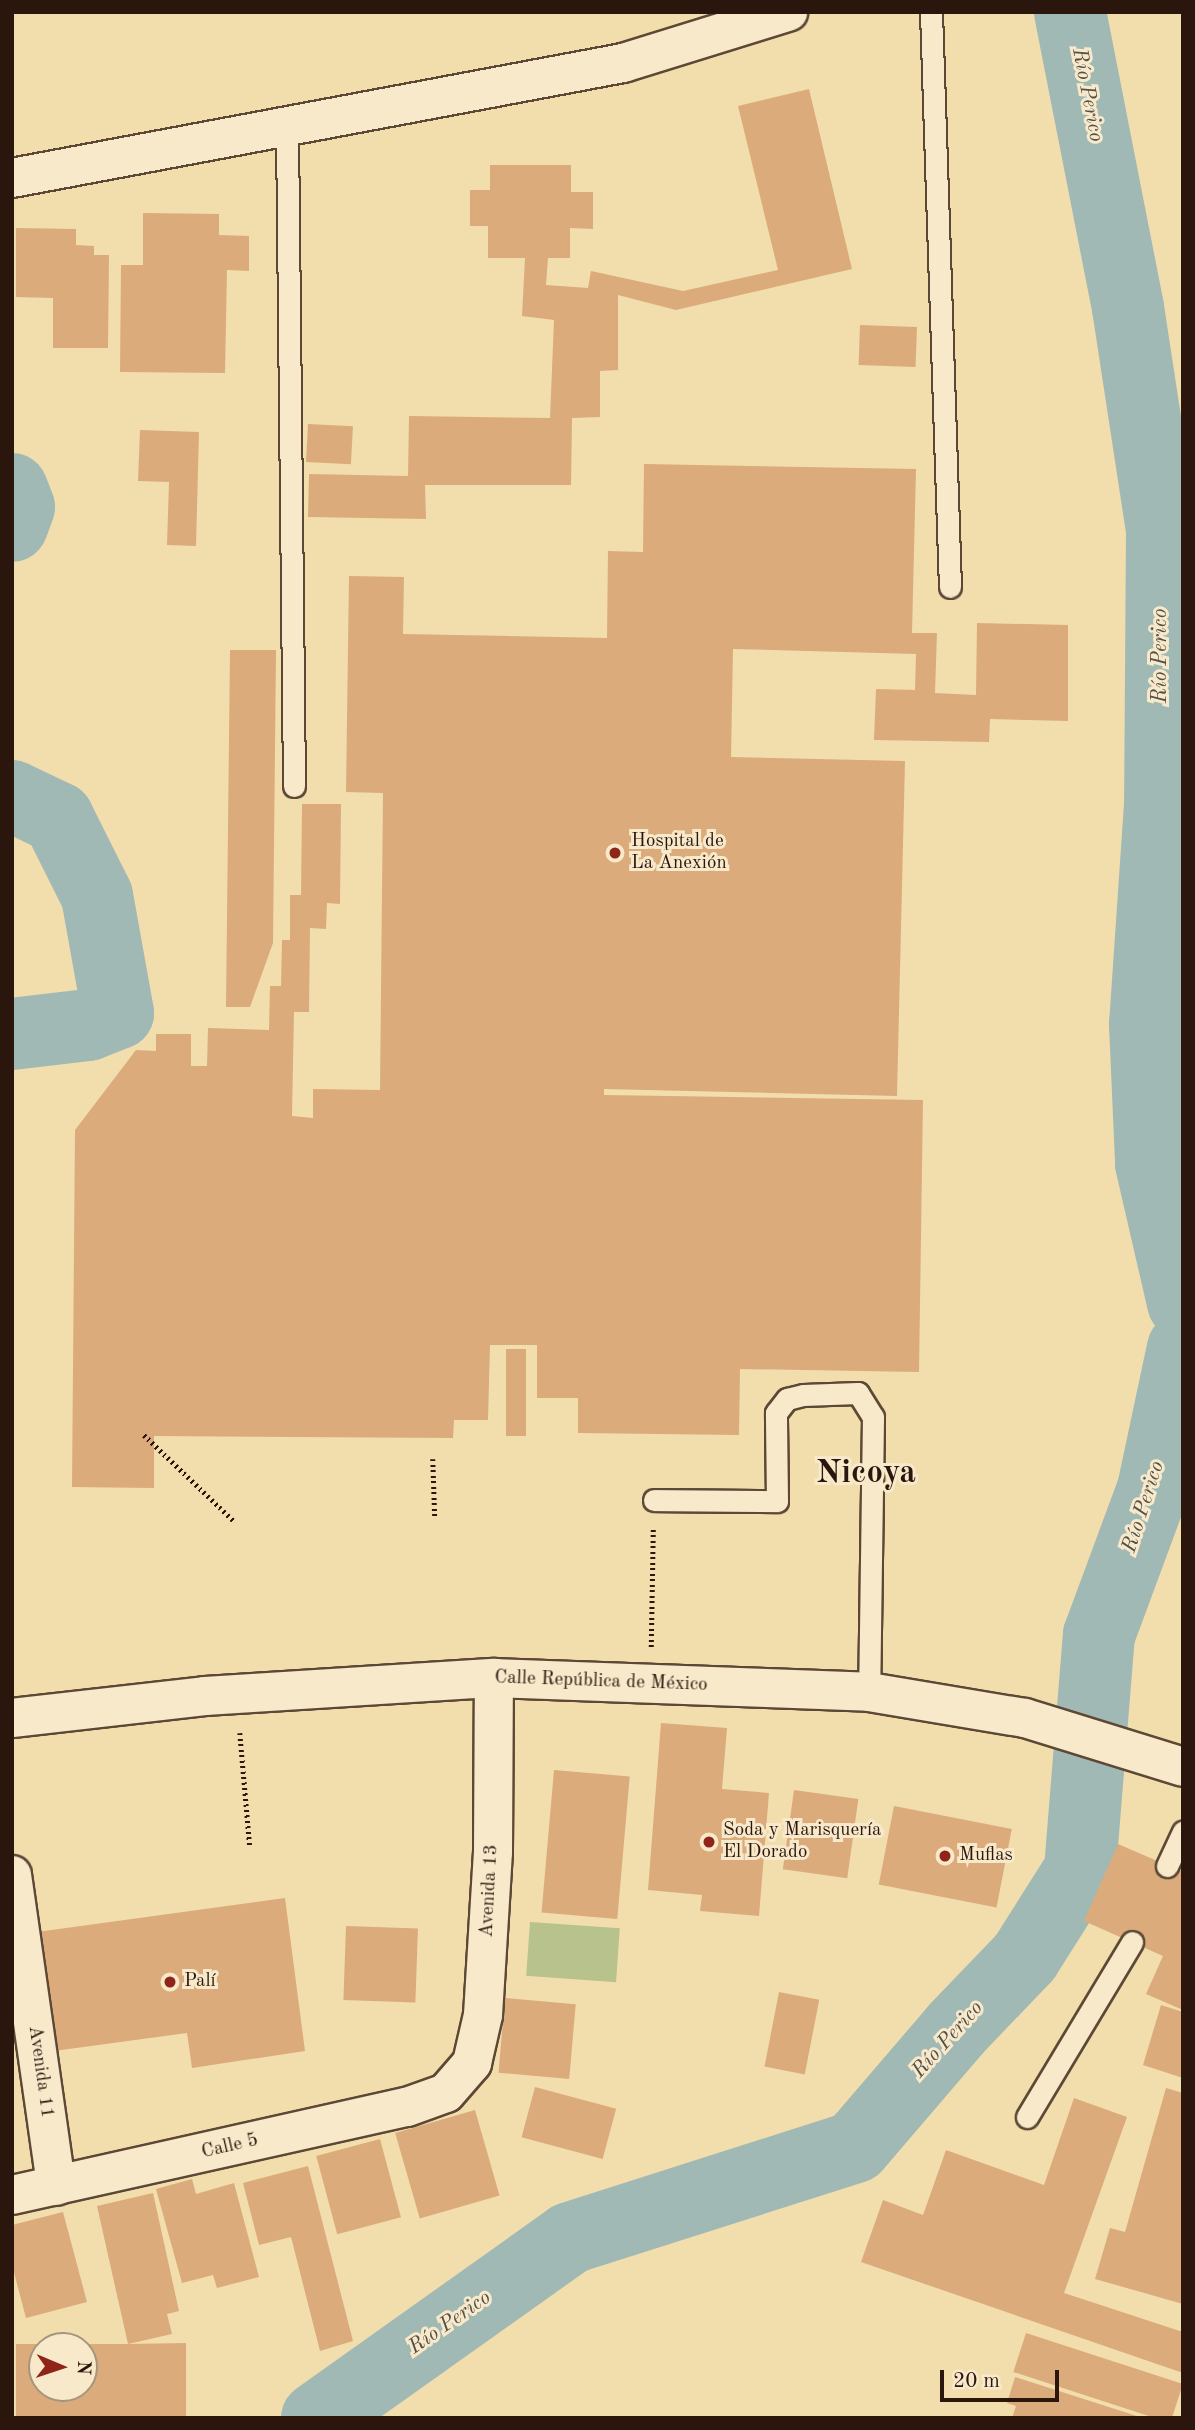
<!DOCTYPE html>
<meta charset="utf-8">
<style>
body{margin:0}
#map{position:relative;width:1195px;height:2430px;overflow:hidden;background:#f2ddad;font-family:"Old Standard TT",serif}
div>[style]{position:absolute}
[style*='--x']{left:calc(var(--x)*1px);top:calc(var(--y)*1px);width:calc(var(--w)*1px);rotate:calc(var(--a)*1deg)}
.green>*{inset:0;background:#b7c28d;transform-origin:0 0}
.river>*{height:72px;margin:-36px;padding:0 36px;transform-origin:36px;border-radius:36px;background:#a0b9b5}
.building>*{inset:0;background:#dcab7b;transform-origin:0 0}
.path>*{height:4.5px;margin-top:-2.25px;transform-origin:0;background:repeating-linear-gradient(90deg,#2b160e 0 2px,transparent 0 5.5px)}
.roads{filter:drop-shadow(2px 0 #5d4836) drop-shadow(-2px 0 #5d4836) drop-shadow(0 2px #5d4836) drop-shadow(0 -2px #5d4836)}
.lane>*{height:21px;margin:-10.5px;padding:0 10.5px;transform-origin:10.5px;border-radius:10.5px;background:#f7e9ca}
.street>*{height:38px;margin:-19px;padding:0 19px;transform-origin:19px;border-radius:19px;background:#f7e9ca}
.secondary>*{height:38px;margin:-19px;padding:0 19px;transform-origin:19px;border-radius:19px;background:#f7e9ca}
.dots>*{width:19px;height:19px;translate:-50% -50%;box-sizing:border-box;border:4px solid #f7e9ca;border-radius:50%}
span{translate:-50% -50%;white-space:nowrap;text-align:center;line-height:1.15;-webkit-text-stroke:6px #f7e9ca;paint-order:stroke}
.poi-label{font-size:19px;color:#2b160e}
.left{translate:0 -50%;text-align:left}
.street-label{font-size:19px;color:#2b160e}
.water-label{font-size:21px;color:#544f48;font-style:italic}
.town-label{font-size:33px;color:#2b160e;font-weight:700}
.frame{position:absolute;inset:0;border:14px solid #2b160e;pointer-events:none}
.north{position:absolute;left:28px;top:2332px;width:70px;height:70px;box-sizing:border-box;background:#f7e9ca;border:2px solid #a5957f;border-radius:50%;rotate:92deg;font-size:19px;font-weight:700;line-height:28px;text-align:center;color:#2b160e}
.north::after{content:'';display:block;margin:auto;width:24px;height:32px;background:#8f2418;clip-path:polygon(50% 0,100% 100%,50% 72%,0 100%)}
.scale{position:absolute;left:940px;top:2370px;width:119px;height:32px;box-sizing:border-box;border:4px solid #2b160e;border-top:0;padding-left:9px;font-size:21px;line-height:24px;white-space:nowrap;color:#2b160e;-webkit-text-stroke:5px #f7e9ca;paint-order:stroke}
</style>
<div id="map">
<div class="green">
<i style="left:530px;top:1922px;width:90px;height:54px;rotate:4deg"></i>
</div>
<div class="river">
<i style="--x:1070;--y:12;--w:302;--a:78.9"></i>
<i style="--x:1128;--y:308;--w:226;--a:81.3"></i>
<i style="--x:1162;--y:531;--w:274;--a:90.4"></i>
<i style="--x:1160;--y:805;--w:220;--a:93.9"></i>
<i style="--x:1145;--y:1024;--w:140;--a:87.5"></i>
<i style="--x:1151;--y:1164;--w:143;--a:77"></i>
<i style="--x:12;--y:489;--w:19;--a:69"></i>
<i style="--x:19;--y:507;--w:20;--a:110"></i>
<i style="--x:12;--y:796;--w:51;--a:25.6"></i>
<i style="--x:58;--y:818;--w:87;--a:63.4"></i>
<i style="--x:97;--y:896;--w:119;--a:79.8"></i>
<i style="--x:118;--y:1013;--w:32;--a:158"></i>
<i style="--x:88;--y:1025;--w:77;--a:173.2"></i>
<i style="--x:317;--y:2418;--w:310;--a:-35.4"></i>
<i style="--x:570;--y:2238;--w:299;--a:-17.7"></i>
<i style="--x:855;--y:2147;--w:155;--a:-49.4"></i>
<i style="--x:956;--y:2029;--w:100;--a:-46.2"></i>
<i style="--x:1025;--y:1957;--w:103;--a:-57.7"></i>
<i style="--x:1080;--y:1870;--w:236;--a:-85.4"></i>
<i style="--x:1099;--y:1635;--w:156;--a:-69.7"></i>
<i style="--x:1153;--y:1489;--w:144;--a:-78"></i>
</div>
<div class="building">
<i style="clip-path:polygon(809px 89px,852px 269px,676px 310px,618px 295px,618px 370px,600px 371px,600px 417px,572px 418px,571px 485px,425px 485px,426px 519px,308px 517px,309px 474px,408px 476px,409px 416px,550px 418px,554px 320px,522px 316px,525px 258px,488px 258px,488px 226px,470px 226px,470px 190px,490px 190px,490px 165px,571px 165px,571px 192px,593px 192px,593px 229px,570px 228px,570px 258px,548px 258px,546px 285px,588px 288px,591px 271px,683px 291px,778px 270px,738px 106px)"></i>
<i style="clip-path:polygon(143px 213px,219px 214px,219px 235px,249px 236px,249px 271px,227px 270px,225px 373px,120px 372px,121px 265px,143px 265px)"></i>
<i style="clip-path:polygon(16px 228px,76px 229px,76px 245px,94px 246px,94px 255px,109px 255px,108px 348px,53px 348px,53px 298px,16px 297px)"></i>
<i style="left:860px;top:325px;width:57px;height:40px;rotate:2deg"></i>
<i style="left:308px;top:424px;width:45px;height:38px;rotate:3deg"></i>
<i style="clip-path:polygon(140px 430px,199px 432px,196px 546px,167px 545px,169px 482px,138px 481px)"></i>
<i style="clip-path:polygon(644px 464px,916px 469px,912px 633px,937px 633px,935px 693px,976px 695px,977px 623px,1068px 625px,1068px 721px,990px 719px,989px 742px,874px 740px,876px 689px,915px 690px,916px 654px,733px 649px,731px 757px,905px 761px,897px 1096px,604px 1089px,604px 1095px,923px 1100px,919px 1372px,740px 1369px,739px 1435px,578px 1433px,578px 1398px,537px 1398px,537px 1345px,490px 1345px,488px 1420px,454px 1420px,453px 1438px,154px 1436px,154px 1488px,72px 1487px,75px 1130px,136px 1050px,156px 1051px,156px 1034px,191px 1034px,191px 1066px,207px 1066px,208px 1028px,269px 1030px,270px 986px,281px 986px,282px 940px,290px 940px,290px 895px,301px 895px,302px 804px,341px 804px,340px 904px,327px 903px,326px 929px,310px 928px,309px 1012px,294px 1012px,292px 1116px,313px 1118px,313px 1089px,380px 1090px,383px 793px,346px 792px,349px 576px,404px 577px,403px 634px,607px 638px,608px 551px,643px 552px)"></i>
<i style="clip-path:polygon(230px 650px,276px 650px,273px 943px,250px 1007px,226px 1007px)"></i>
<i style="left:506px;top:1349px;width:20px;height:87px"></i>
<i style="clip-path:polygon(661px 1723px,727px 1728px,722px 1789px,769px 1793px,759px 1916px,700px 1911px,702px 1895px,648px 1890px)"></i>
<i style="left:554px;top:1770px;width:76px;height:143px;rotate:5deg"></i>
<i style="left:794px;top:1790px;width:65px;height:80px;rotate:8deg"></i>
<i style="left:894px;top:1806px;width:120px;height:80px;rotate:11deg"></i>
<i style="clip-path:polygon(1118px 1844px,1183px 1872px,1183px 2010px,1146px 1994px,1163px 1956px,1084px 1921px)"></i>
<i style="clip-path:polygon(285px 1898px,305px 2051px,192px 2068px,187px 2033px,54px 2051px,37px 1932px)"></i>
<i style="left:346px;top:1926px;width:72px;height:74px;rotate:2deg"></i>
<i style="left:779px;top:1992px;width:41px;height:76px;rotate:11deg"></i>
<i style="left:505px;top:1998px;width:71px;height:75px;rotate:5deg"></i>
<i style="clip-path:polygon(1161px 2005px,1183px 2012px,1183px 2078px,1143px 2065px)"></i>
<i style="left:535px;top:2087px;width:84px;height:52px;rotate:15deg"></i>
<i style="clip-path:polygon(1166px 2088px,1183px 2093px,1183px 2304px,1095px 2279px,1110px 2228px,1125px 2232px)"></i>
<i style="clip-path:polygon(1074px 2098px,1127px 2117px,1064px 2293px,1183px 2332px,1183px 2373px,861px 2262px,883px 2200px,923px 2215px,946px 2150px,1044px 2185px)"></i>
<i style="left:475px;top:2110px;width:89px;height:83px;rotate:74deg"></i>
<i style="left:380px;top:2139px;width:81px;height:66px;rotate:75deg"></i>
<i style="clip-path:polygon(308px 2166px,353px 2341px,320px 2351px,291px 2237px,259px 2245px,243px 2183px)"></i>
<i style="clip-path:polygon(192px 2179px,196px 2194px,234px 2183px,259px 2277px,217px 2288px,213px 2275px,182px 2283px,156px 2189px)"></i>
<i style="clip-path:polygon(153px 2193px,179px 2311px,167px 2314px,172px 2334px,128px 2344px,186px 2343px,186px 2418px,16px 2418px,16px 2344px,42px 2344px,42px 2388px,84px 2388px,84px 2344px,128px 2344px,97px 2206px)"></i>
<i style="clip-path:polygon(63px 2212px,87px 2302px,26px 2318px,12px 2265px,12px 2225px)"></i>
<i style="left:1026px;top:2333px;width:165px;height:41px;rotate:18deg"></i>
<i style="clip-path:polygon(1015px 2377px,1140px 2417px,1140px 2418px,1012px 2418px,1016px 2406px,1007px 2403px)"></i>
</div>
<div class="path">
<i style="--x:144;--y:1435;--w:126;--a:43.7"></i>
<i style="--x:433;--y:1459;--w:59;--a:88.1"></i>
<i style="--x:651;--y:1647;--w:118;--a:-89"></i>
<i style="--x:240;--y:1733;--w:114;--a:85"></i>
</div>
<div class="roads">
<div class="lane">
<i style="--x:931;--y:12;--w:575;--a:88.11"></i>
<i style="--x:287;--y:129;--w:657;--a:89.39"></i>
<i style="--x:654;--y:1500;--w:123;--a:0.5"></i>
<i style="--x:777;--y:1501;--w:88;--a:-90.7"></i>
<i style="--x:776;--y:1413;--w:18;--a:-52"></i>
<i style="--x:787;--y:1399;--w:16;--a:-14"></i>
<i style="--x:803;--y:1395;--w:55;--a:-2.1"></i>
<i style="--x:858;--y:1393;--w:28;--a:58"></i>
<i style="--x:873;--y:1417;--w:275;--a:90.8"></i>
<i style="--x:1167;--y:1866;--w:38;--a:-65"></i>
<i style="--x:1027;--y:2117;--w:204;--a:-59"></i>
</div>
<div class="street">
<i style="--x:12;--y:178;--w:622;--a:-10.66"></i>
<i style="--x:623;--y:63;--w:173;--a:-17.2"></i>
<i style="--x:12;--y:1875;--w:314;--a:81.9"></i>
<i style="--x:12;--y:2195;--w:405;--a:-12.6"></i>
<i style="--x:407;--y:2107;--w:41;--a:-19.7"></i>
<i style="--x:446;--y:2093;--w:40;--a:-49"></i>
<i style="--x:472;--y:2063;--w:49;--a:-77.1"></i>
<i style="--x:483;--y:2015;--w:163;--a:-86.5"></i>
<i style="--x:493;--y:1852;--w:174;--a:-89.7"></i>
</div>
<div class="secondary">
<i style="--x:12;--y:1718;--w:194;--a:-6.5"></i>
<i style="--x:205;--y:1696;--w:290;--a:-3.6"></i>
<i style="--x:494;--y:1678;--w:375;--a:2.1"></i>
<i style="--x:869;--y:1692;--w:158;--a:9.5"></i>
<i style="--x:1025;--y:1718;--w:165;--a:17.2"></i>
</div>
</div>
<div class="dots">
<i style="left:615px;top:853px;background:#8f2418"></i>
<i style="left:709px;top:1842px;background:#8f2418"></i>
<i style="left:945px;top:1856px;background:#8f2418"></i>
<i style="left:170px;top:1982px;background:#8f2418"></i>
</div>
<div class="poi-label">
<span class="left" style="left:631px;top:853px">Hospital de<br>La Anexión</span>
<span class="left" style="left:723px;top:1842px">Soda y Marisquería<br>El Dorado</span>
<span class="left" style="left:959px;top:1856px">Muflas</span>
<span class="left" style="left:184px;top:1982px">Palí</span>
</div>
<div class="street-label">
<span style="left:601px;top:1682px;rotate:2deg">Calle República de México</span>
<span style="left:490px;top:1891px;rotate:-87deg">Avenida 13</span>
<span style="left:40px;top:2072px;rotate:82deg">Avenida 11</span>
<span style="left:230px;top:2147px;rotate:-13deg">Calle 5</span>
</div>
<div class="water-label">
<span style="left:1087px;top:95px;rotate:79deg">Río Perico</span>
<span style="left:1161px;top:656px;rotate:-90deg">Río Perico</span>
<span style="left:1144px;top:1507px;rotate:-72deg">Río Perico</span>
<span style="left:948px;top:2040px;rotate:-48deg">Río Perico</span>
<span style="left:450px;top:2323px;rotate:-35deg">Río Perico</span>
</div>
<div class="town-label">
<span style="left:866px;top:1474px">Nicoya</span>
</div>
<div class="frame"></div>
<div class="north">N</div>
<div class="scale">20 m</div>
</div>
